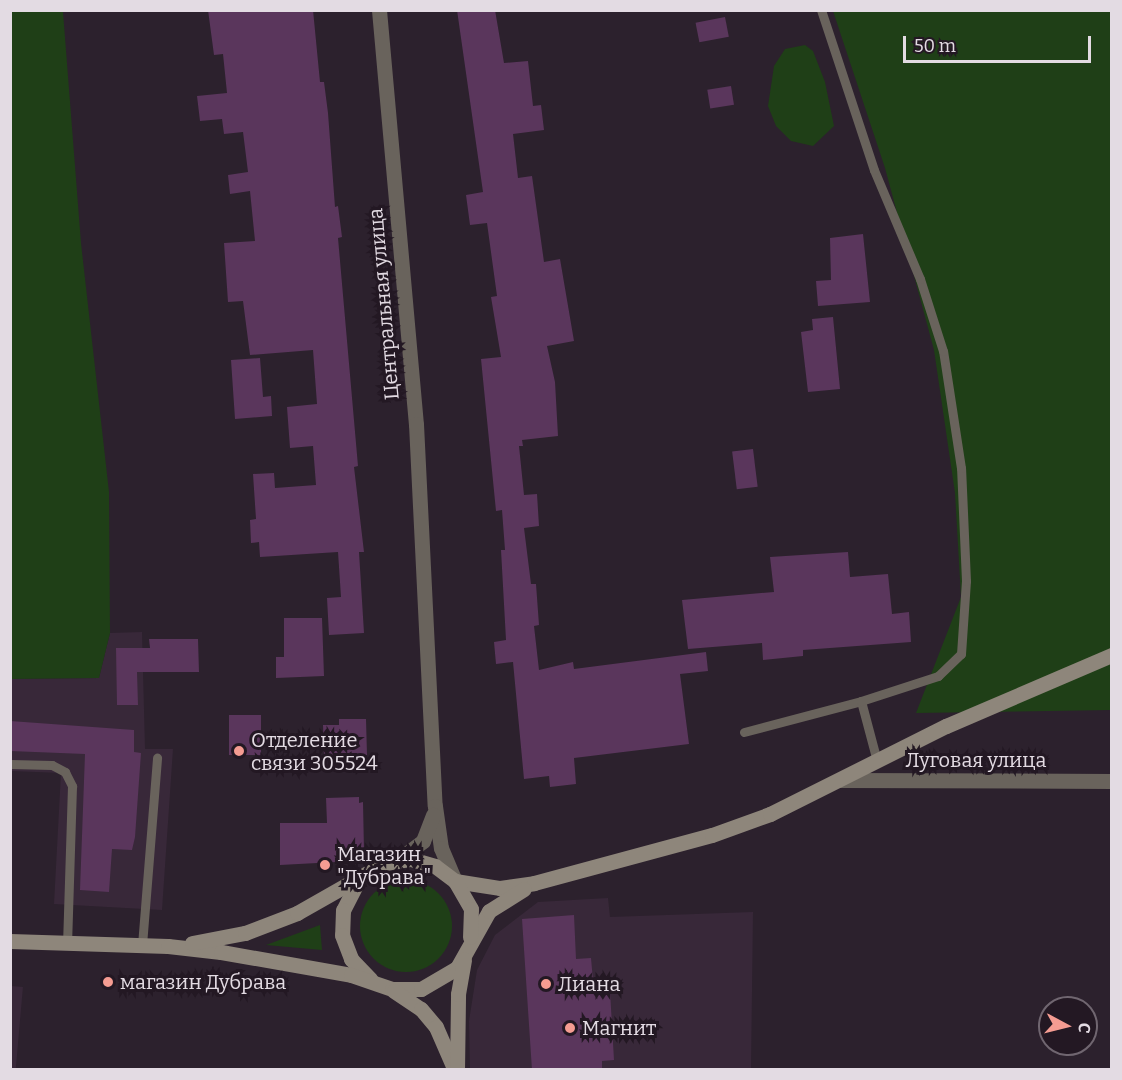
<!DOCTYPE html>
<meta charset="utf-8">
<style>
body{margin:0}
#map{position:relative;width:1122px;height:1080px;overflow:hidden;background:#2c212d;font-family:Bitter,serif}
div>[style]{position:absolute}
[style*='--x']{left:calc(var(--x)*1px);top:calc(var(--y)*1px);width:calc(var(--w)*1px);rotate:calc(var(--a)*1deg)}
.built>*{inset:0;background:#382839;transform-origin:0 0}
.green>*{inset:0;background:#1f3f17}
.round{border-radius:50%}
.building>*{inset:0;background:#5a365c;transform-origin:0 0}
.service>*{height:9px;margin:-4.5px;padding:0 4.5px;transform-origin:4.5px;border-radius:4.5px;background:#69635c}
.minor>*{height:15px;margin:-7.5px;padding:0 7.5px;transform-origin:7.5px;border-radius:7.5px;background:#69635c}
.secondary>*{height:15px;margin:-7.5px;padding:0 7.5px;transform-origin:7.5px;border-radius:7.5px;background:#8e867b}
.dots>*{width:16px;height:16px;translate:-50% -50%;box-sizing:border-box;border:3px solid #231823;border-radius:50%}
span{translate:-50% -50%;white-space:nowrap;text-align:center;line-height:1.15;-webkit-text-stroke:6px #231823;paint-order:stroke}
.street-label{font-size:20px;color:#e3dbe3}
.poi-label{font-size:20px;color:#e3dbe3}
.left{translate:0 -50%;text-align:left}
.frame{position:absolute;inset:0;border:12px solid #e3dbe3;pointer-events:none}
.north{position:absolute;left:1038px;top:996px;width:60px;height:60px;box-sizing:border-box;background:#231823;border:2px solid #706670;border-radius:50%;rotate:97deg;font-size:16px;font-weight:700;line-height:24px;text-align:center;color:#e3dbe3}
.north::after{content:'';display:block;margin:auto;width:21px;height:27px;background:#f59c92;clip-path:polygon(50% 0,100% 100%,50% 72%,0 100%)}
.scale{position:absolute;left:903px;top:36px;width:188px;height:27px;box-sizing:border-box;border:3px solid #e3dbe3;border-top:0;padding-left:8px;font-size:18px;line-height:21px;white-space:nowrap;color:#e3dbe3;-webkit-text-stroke:4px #231823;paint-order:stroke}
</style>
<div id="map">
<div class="built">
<i style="clip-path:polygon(142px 632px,145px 749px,173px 749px,162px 910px,54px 904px,61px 773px,11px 771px,11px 679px,99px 678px,110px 633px)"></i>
<i style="clip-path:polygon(608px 898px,610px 917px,753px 912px,751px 1069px,470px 1070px,469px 1021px,477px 970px,495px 935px,538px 902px)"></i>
<i style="left:11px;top:986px;width:12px;height:83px;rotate:5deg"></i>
</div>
<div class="green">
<i style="clip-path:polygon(10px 11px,63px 12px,81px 243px,109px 492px,110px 633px,99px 678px,11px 679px)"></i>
<i style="clip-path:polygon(833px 11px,1111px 11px,1111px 710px,916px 713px,961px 597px,955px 493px,934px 350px,885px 168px)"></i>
<i style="clip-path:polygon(805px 45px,813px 51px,825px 82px,834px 126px,813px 146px,791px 141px,776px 126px,768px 106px,774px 66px,785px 49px)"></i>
<i class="round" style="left:360px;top:880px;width:92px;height:92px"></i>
<i style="clip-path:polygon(320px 925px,322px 950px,266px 945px)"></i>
</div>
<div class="building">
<i style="clip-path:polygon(208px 10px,313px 10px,320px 82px,324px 82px,328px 113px,335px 207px,338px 206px,342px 237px,338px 238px,358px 466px,354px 467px,364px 552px,359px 552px,364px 633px,329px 635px,327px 598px,341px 597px,338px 552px,260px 557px,259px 542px,251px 543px,250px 520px,256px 519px,253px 474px,274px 473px,275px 488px,316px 485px,313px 446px,290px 448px,287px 407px,317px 404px,313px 350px,250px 355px,243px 301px,228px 302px,224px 243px,255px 241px,250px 191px,230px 194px,228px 175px,248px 172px,243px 132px,224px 134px,222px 119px,200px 121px,197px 96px,227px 93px,223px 54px,214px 55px)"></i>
<i style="clip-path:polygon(457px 10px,495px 10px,504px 63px,528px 61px,533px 106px,541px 105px,544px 130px,513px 134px,518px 178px,532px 176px,544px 262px,560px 259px,574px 341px,547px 346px,555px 382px,558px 436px,522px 440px,523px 446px,519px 446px,524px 495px,537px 494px,539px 526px,524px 528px,531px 584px,536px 584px,539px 625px,534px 626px,539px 670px,573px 662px,574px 669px,706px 652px,708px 671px,680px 674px,689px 744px,574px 758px,576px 784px,550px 787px,549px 776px,524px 779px,513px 662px,496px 664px,494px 642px,506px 640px,501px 550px,505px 550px,502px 510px,496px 511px,481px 359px,501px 357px,491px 297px,497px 296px,487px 223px,470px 225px,466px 195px,483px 192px)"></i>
<i style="left:725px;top:17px;width:20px;height:30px;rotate:79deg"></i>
<i style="left:731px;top:86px;width:19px;height:24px;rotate:81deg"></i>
<i style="clip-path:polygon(863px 234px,870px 302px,818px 306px,816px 281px,831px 280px,830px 238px)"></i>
<i style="clip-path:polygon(833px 317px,840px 389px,808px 392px,801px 332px,813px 330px,812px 319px)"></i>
<i style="clip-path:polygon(260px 358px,263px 397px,271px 396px,272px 416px,235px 419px,231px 360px)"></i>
<i style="left:753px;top:449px;width:38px;height:21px;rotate:83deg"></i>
<i style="clip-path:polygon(848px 552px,850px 577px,888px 574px,892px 614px,909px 612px,911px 642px,803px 650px,803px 656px,763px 660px,762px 643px,688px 649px,682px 600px,774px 592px,770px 557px)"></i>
<i style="clip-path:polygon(284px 618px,322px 618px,324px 676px,276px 678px,276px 657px,284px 657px)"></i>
<i style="clip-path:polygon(149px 639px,198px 639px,199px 672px,137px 672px,138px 705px,117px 705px,116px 648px,150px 648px)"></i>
<i style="left:229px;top:715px;width:32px;height:40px"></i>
<i style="clip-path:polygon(339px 719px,366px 719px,367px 755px,324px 756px,323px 725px,339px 725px)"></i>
<i style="clip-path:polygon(10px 721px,134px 730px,134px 752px,141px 753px,135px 837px,132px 850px,112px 849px,109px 892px,80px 890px,85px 754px,10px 751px)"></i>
<i style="clip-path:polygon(359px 797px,359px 803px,363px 802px,364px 851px,336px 851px,336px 862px,280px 865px,280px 823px,327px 823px,326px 798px)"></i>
<i style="clip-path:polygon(574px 915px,576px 959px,591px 958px,594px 992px,610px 991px,614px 1060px,602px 1061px,602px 1070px,532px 1070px,522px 919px)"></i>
</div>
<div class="service">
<i style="--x:861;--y:701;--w:62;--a:75.1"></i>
<i style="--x:744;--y:732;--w:121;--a:-14.8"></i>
<i style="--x:861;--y:701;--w:81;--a:-18"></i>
<i style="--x:938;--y:676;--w:32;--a:-44"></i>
<i style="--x:961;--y:654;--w:73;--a:-86.1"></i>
<i style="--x:966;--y:581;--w:113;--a:-92.5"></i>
<i style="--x:961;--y:468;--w:118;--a:-98.7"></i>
<i style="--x:943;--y:351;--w:76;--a:-107.7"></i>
<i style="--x:920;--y:279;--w:118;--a:-112.9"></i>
<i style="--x:874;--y:170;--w:169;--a:-108.3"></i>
<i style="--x:10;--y:764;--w:42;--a:1.4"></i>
<i style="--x:52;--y:765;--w:15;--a:28"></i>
<i style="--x:65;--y:772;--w:16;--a:63"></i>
<i style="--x:72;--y:786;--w:157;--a:91.8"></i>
<i style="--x:142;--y:945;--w:188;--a:-85.4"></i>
</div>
<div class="minor">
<i style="--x:379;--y:10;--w:416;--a:84.9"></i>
<i style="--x:416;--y:424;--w:382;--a:87.2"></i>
<i style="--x:435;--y:806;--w:42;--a:81.9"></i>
<i style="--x:441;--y:848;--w:36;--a:67"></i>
<i style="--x:840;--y:780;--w:272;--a:0.2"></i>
<i style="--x:398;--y:860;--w:31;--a:-37"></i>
<i style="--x:423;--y:841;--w:28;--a:-69"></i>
</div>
<div class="secondary">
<i style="--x:358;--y:881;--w:33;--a:117"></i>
<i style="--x:343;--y:910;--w:25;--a:92"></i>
<i style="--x:342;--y:935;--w:26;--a:69"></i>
<i style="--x:351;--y:959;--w:28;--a:46"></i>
<i style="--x:455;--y:881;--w:46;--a:8.8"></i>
<i style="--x:500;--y:888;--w:34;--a:-8"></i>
<i style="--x:534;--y:883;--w:184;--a:-15.1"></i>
<i style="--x:712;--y:835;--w:62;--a:-19.9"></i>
<i style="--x:770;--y:814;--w:197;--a:-26.6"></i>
<i style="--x:946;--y:726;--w:181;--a:-23.2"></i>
<i style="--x:10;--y:941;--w:158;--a:1.8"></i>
<i style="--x:168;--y:946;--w:53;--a:6.5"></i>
<i style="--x:221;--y:952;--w:132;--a:10"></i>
<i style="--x:351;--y:975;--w:43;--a:18.9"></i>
<i style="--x:392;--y:989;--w:29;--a:0"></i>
<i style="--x:421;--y:989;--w:42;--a:-30.3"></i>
<i style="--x:457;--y:968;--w:65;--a:-60.7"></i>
<i style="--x:489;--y:911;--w:41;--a:-32.2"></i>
<i style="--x:192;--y:943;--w:54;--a:-10.7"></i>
<i style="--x:245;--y:933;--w:56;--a:-21"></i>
<i style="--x:297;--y:913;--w:101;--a:-29.6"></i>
<i style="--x:385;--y:863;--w:26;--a:-9"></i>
<i style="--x:411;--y:859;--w:25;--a:16"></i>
<i style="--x:435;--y:866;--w:25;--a:37"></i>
<i style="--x:455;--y:881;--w:32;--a:60"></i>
<i style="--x:471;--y:909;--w:28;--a:92"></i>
<i style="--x:394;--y:991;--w:32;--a:34"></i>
<i style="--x:421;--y:1009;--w:23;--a:50"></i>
<i style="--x:436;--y:1027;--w:43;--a:66.4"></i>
<i style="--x:457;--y:1070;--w:76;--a:-89.2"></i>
<i style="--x:458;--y:994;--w:35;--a:-80"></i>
</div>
<div class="dots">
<i style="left:239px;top:751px;background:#f59c92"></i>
<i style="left:325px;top:865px;background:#f59c92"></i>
<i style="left:108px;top:982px;background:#f59c92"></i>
<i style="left:546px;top:984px;background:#f59c92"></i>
<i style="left:570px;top:1028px;background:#f59c92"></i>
</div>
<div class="street-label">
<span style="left:384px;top:304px;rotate:-95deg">Центральная улица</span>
<span style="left:976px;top:760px">Луговая улица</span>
</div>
<div class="poi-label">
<span class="left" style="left:251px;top:752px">Отделение<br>связи 305524</span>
<span class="left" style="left:337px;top:866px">Магазин<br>"Дубрава"</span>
<span class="left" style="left:120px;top:982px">магазин Дубрава</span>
<span class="left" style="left:558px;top:984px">Лиана</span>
<span class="left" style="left:582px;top:1028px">Магнит</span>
</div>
<div class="frame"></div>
<div class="north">С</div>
<div class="scale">50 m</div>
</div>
